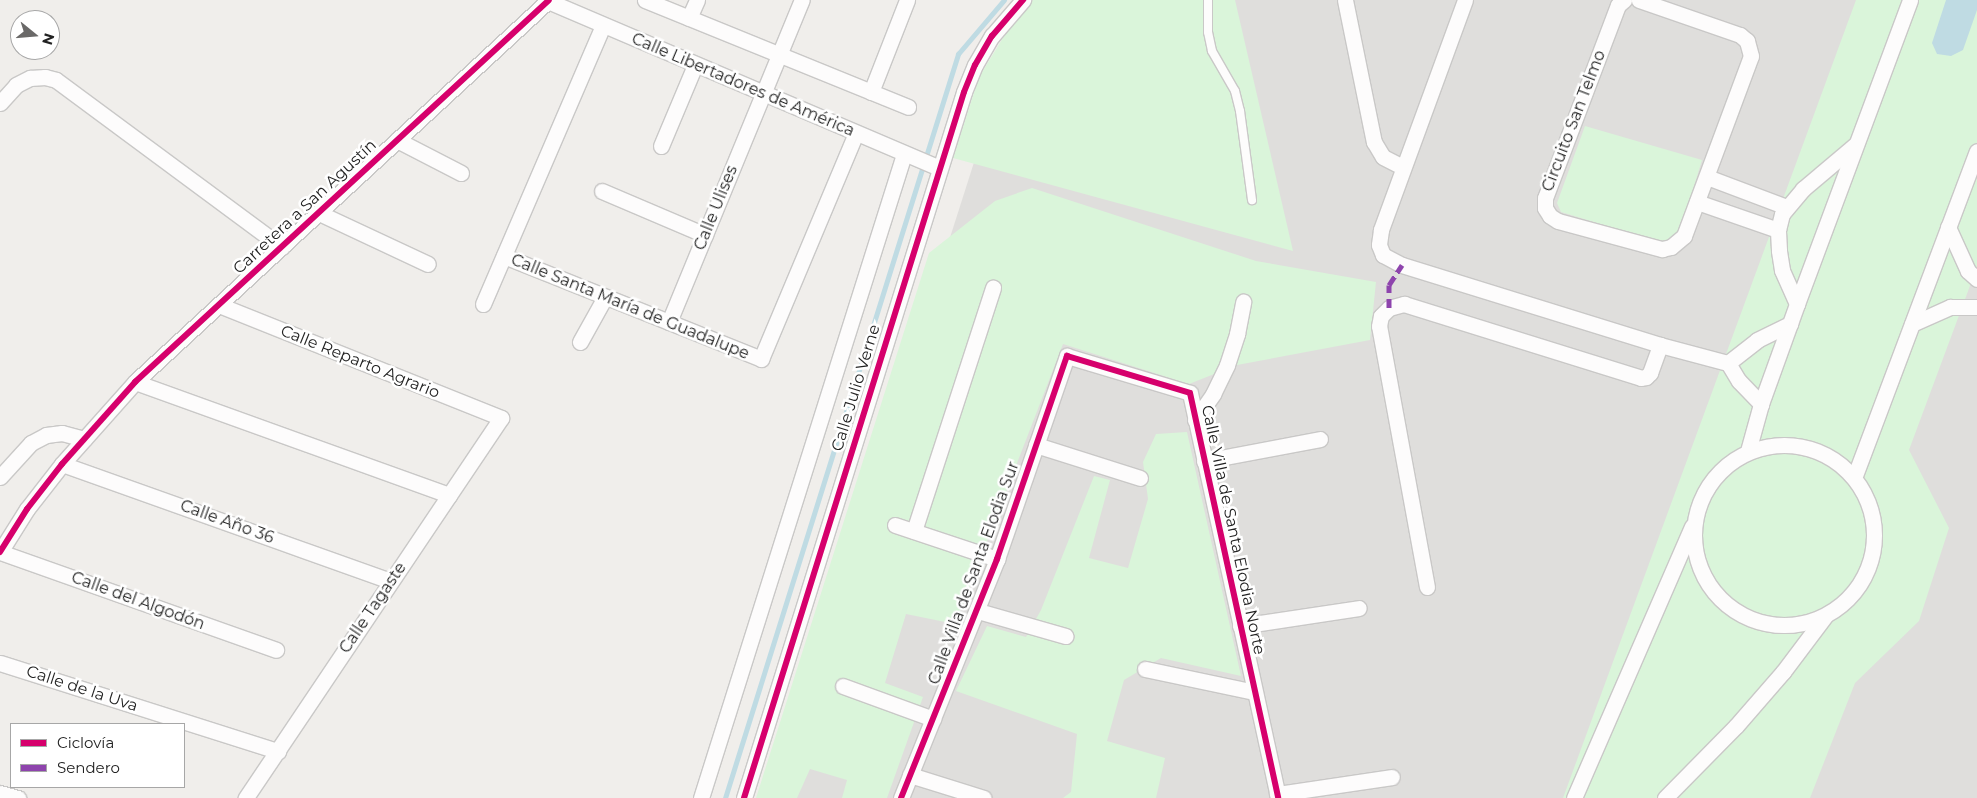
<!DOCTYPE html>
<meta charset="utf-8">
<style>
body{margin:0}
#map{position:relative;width:1977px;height:798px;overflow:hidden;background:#f0eeeb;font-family:Montserrat,sans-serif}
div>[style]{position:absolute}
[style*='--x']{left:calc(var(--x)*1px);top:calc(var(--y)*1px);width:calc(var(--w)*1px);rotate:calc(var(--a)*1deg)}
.residential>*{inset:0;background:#dfdedc}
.park>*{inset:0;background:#daf5da}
.water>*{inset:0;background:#bfdbe3}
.stream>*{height:5px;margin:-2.5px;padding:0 2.5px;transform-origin:2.5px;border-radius:2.5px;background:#bfdbe3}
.roads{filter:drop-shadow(1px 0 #c9c8c7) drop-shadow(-1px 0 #c9c8c7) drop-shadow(0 1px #c9c8c7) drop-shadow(0 -1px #c9c8c7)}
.service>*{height:8px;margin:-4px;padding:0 4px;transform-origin:4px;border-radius:4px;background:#fdfcfc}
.minor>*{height:15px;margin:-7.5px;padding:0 7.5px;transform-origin:7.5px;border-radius:7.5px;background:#fdfcfc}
.minor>.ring{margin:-7.5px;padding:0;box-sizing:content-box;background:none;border:15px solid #fdfcfc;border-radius:50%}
.quiet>*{height:5px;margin-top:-2.5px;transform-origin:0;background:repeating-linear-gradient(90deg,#8e44ad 0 10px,transparent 0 15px)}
.cycleway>*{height:6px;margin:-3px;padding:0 3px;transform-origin:3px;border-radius:3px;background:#d6006c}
span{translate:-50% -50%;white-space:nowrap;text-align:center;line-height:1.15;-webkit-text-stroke:5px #fff;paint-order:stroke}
.street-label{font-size:16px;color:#222}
.legend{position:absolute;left:10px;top:723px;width:175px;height:65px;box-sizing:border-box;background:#fff;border:1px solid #a7a7a7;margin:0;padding:6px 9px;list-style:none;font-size:15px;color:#222}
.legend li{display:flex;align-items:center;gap:10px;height:25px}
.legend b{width:25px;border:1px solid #a7a7a7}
.north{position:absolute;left:10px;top:10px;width:50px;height:50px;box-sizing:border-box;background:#fff;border:1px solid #a7a7a7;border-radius:50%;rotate:107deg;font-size:14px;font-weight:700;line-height:20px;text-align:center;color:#222}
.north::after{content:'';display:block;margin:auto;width:18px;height:22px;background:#6a6968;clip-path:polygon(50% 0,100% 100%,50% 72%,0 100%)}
</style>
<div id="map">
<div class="residential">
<i style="clip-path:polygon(1073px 0,1977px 0,1977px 798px,771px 798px,977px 153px)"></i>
</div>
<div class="park">
<i style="clip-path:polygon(1033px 0,1235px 0,1293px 251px,953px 158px,979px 77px,1009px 28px)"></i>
<i style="clip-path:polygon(1856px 0,1977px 0,1977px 267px,1909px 450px,1949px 528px,1919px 621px,1855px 683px,1810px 798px,1563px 798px)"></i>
<i style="clip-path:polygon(1585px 126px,1702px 160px,1680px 232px,1663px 243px,1561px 212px,1557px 203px)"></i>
<i style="clip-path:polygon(1032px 188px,1256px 261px,1376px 282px,1370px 340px,1237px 365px,1189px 384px,1063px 344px,955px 624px,906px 614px,885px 683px,923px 697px,887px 798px,842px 798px,847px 780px,810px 769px,797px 798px,756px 798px,929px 253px,995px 201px)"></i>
<i style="clip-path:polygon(1187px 432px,1241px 676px,1161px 658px,1124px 680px,1107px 741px,1165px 758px,1156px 798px,1063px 798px,1071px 792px,1077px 734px,956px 691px,987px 626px,1026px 637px,1041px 610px,1094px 476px,1110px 480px,1089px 558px,1128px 568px,1148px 499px,1143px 462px,1156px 434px)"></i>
</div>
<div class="water">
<i style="clip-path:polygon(1946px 0,1977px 0,1977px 10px,1963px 50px,1951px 56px,1937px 54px,1932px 43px)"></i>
</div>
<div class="stream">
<i style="--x:725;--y:798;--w:780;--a:-72.61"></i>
<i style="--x:958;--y:54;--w:71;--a:-49.6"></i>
</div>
<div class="roads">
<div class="service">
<i style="--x:1208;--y:0;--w:32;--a:90"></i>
<i style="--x:1208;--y:32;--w:19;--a:78"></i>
<i style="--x:1212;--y:51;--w:46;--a:60.1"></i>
<i style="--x:1235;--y:91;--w:21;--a:76"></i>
<i style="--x:1240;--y:111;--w:90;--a:82.3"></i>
</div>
<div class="minor">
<i style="--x:645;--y:0;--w:284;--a:22.1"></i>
<i style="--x:1345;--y:0;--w:145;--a:78.5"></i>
<i style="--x:1374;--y:142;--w:17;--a:59"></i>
<i style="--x:1383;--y:157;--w:22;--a:27"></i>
<i style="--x:1465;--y:0;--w:245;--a:110.1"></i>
<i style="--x:1381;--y:230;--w:15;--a:98"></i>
<i style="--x:1379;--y:245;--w:11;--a:68"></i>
<i style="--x:1383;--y:255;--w:21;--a:28"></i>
<i style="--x:1402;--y:265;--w:270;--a:17.2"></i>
<i style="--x:1660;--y:345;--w:70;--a:14.8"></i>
<i style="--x:1728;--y:363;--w:21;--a:59"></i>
<i style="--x:1739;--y:381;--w:32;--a:46"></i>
<i style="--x:1624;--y:0;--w:8;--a:140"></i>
<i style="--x:1618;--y:5;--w:206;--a:110.7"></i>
<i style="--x:1545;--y:198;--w:10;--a:90"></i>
<i style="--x:1545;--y:208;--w:9;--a:58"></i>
<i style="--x:1550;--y:216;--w:9;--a:32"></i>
<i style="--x:1558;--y:221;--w:108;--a:15.1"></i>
<i style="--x:1662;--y:249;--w:9;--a:-13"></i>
<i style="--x:1671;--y:247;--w:17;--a:-40"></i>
<i style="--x:1684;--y:236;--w:192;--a:-69.6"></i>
<i style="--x:1751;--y:56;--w:16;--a:-105"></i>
<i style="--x:1747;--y:41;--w:9;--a:-139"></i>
<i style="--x:1740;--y:35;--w:107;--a:-160.9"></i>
<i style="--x:548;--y:1;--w:425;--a:23.1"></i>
<i style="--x:689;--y:18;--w:20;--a:-66"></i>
<i style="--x:871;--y:92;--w:99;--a:-68.6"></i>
<i style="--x:0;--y:103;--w:24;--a:-48"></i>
<i style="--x:16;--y:85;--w:16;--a:-27"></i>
<i style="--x:30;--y:78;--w:15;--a:-4"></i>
<i style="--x:45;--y:77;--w:11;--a:15"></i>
<i style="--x:56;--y:80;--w:281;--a:36.5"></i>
<i style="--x:397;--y:140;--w:72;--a:27.3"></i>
<i style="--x:661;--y:146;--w:88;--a:-67.2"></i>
<i style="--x:1707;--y:177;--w:85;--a:20.6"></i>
<i style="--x:602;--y:191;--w:112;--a:23.1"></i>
<i style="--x:1697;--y:202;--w:86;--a:19.1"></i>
<i style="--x:319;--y:213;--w:120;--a:25.1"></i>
<i style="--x:1948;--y:227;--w:48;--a:65.6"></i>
<i style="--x:1968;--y:271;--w:12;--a:42"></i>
<i style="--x:504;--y:256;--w:277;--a:21.8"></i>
<i style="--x:761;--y:359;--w:245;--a:-67.2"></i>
<i style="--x:483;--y:304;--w:303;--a:-66.7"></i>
<i style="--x:1797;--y:304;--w:37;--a:-114"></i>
<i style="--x:1782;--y:270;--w:20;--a:-99"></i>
<i style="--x:1779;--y:250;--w:20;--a:-93"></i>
<i style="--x:1778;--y:230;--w:16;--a:-76"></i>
<i style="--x:1782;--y:214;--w:33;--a:-50"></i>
<i style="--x:1803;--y:189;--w:68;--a:-40.2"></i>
<i style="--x:219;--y:305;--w:304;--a:21.8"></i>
<i style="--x:501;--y:418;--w:458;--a:123.9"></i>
<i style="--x:669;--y:322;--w:348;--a:-67.6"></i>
<i style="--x:1912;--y:324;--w:42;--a:-24.1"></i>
<i style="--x:1950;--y:307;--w:27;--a:0"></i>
<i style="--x:580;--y:342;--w:51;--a:-60.9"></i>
<i style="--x:1728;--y:363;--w:37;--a:-38"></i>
<i style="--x:1757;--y:340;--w:37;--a:-26"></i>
<i style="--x:135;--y:382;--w:334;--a:19.8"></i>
<i style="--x:1195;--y:420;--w:32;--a:-55"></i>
<i style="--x:1213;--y:394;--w:32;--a:-64"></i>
<i style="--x:1227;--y:365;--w:33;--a:-72"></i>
<i style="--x:1237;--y:334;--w:33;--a:-79"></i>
<i style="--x:1036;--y:445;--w:109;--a:17.6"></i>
<i class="ring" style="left:1694px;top:445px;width:165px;height:165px"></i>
<i style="--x:1748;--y:451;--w:49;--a:-74.5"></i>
<i style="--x:1761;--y:404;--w:106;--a:-70.2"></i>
<i style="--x:1797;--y:304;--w:324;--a:-69.6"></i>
<i style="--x:1204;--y:461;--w:118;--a:-10.7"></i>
<i style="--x:62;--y:464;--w:349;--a:19.6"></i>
<i style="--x:0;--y:477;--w:46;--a:-47.6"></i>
<i style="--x:31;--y:443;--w:17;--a:-28"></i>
<i style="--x:46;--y:435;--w:16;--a:-7"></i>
<i style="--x:62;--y:433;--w:23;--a:15"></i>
<i style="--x:1854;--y:478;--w:349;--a:-69.4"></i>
<i style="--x:895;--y:525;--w:108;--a:18.4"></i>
<i style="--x:914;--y:531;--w:256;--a:-72"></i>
<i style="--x:0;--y:552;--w:51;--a:-57.9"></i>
<i style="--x:27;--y:509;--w:57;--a:-52.1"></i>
<i style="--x:62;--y:464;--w:110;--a:-48.3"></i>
<i style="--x:135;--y:382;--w:563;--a:-42.7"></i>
<i style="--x:0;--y:552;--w:293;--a:19.5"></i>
<i style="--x:1427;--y:587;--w:265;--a:-100.4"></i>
<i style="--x:1379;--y:326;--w:10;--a:-79"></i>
<i style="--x:1381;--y:316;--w:11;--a:-45"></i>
<i style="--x:1389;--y:308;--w:16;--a:-15"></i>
<i style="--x:1404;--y:304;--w:248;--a:17.3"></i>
<i style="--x:1641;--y:378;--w:5;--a:-11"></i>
<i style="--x:1646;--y:377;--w:6;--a:-45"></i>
<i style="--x:1650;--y:373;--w:30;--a:-70"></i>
<i style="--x:978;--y:611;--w:91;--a:16"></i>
<i style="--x:1240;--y:626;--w:120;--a:-8.6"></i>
<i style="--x:0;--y:663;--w:292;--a:17.6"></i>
<i style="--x:1145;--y:669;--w:111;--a:11.9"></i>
<i style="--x:843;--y:686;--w:96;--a:20.1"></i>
<i style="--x:910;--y:775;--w:77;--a:17.3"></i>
<i style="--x:0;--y:793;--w:19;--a:16"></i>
<i style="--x:1277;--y:794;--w:116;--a:-8.4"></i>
<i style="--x:701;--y:798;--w:675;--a:-72.5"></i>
<i style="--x:744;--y:798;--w:739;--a:-72.69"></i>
<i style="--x:964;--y:92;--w:29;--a:-68"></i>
<i style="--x:975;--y:65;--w:34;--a:-60"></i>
<i style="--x:992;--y:36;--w:48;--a:-49.3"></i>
<i style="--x:901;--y:798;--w:258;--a:-68.1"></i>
<i style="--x:997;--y:559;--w:215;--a:-71"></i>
<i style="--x:1067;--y:356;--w:128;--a:16.7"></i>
<i style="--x:1190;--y:393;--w:414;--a:77.7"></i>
<i style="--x:1574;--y:798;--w:296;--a:-66.5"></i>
<i style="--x:1665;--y:798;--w:101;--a:-45.4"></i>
<i style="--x:1736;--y:726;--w:72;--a:-49"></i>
<i style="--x:1783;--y:672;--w:71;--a:-53"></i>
</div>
</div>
<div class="quiet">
<i style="--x:1389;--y:308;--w:23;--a:-90"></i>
<i style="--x:1389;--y:285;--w:24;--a:-57"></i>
</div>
<div class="cycleway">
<i style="--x:0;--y:552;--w:51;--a:-57.9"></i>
<i style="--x:27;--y:509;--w:57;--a:-52.1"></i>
<i style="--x:62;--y:464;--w:110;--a:-48.3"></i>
<i style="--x:135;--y:382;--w:563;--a:-42.7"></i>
<i style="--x:744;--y:798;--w:739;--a:-72.69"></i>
<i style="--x:964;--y:92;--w:29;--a:-68"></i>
<i style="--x:975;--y:65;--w:34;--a:-60"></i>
<i style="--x:992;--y:36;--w:48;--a:-49.3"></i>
<i style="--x:901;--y:798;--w:258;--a:-68.1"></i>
<i style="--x:997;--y:559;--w:215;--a:-71"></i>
<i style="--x:1067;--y:356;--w:128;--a:16.7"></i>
<i style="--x:1190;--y:393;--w:414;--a:77.7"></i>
</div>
<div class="street-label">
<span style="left:743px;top:85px;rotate:23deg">Calle Libertadores de América</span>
<span style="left:1574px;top:121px;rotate:-69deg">Circuito San Telmo</span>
<span style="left:305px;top:207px;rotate:-43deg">Carretera a San Agustín</span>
<span style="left:716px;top:208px;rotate:-68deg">Calle Ulises</span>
<span style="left:630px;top:307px;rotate:22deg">Calle Santa María de Guadalupe</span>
<span style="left:360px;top:362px;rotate:22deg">Calle Reparto Agrario</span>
<span style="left:856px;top:388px;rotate:-73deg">Calle Julio Verne</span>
<span style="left:227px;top:522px;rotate:20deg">Calle Año 36</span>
<span style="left:1233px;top:530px;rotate:78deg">Calle Villa de Santa Elodia Norte</span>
<span style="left:974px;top:573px;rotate:-70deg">Calle Villa de Santa Elodia Sur</span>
<span style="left:138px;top:601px;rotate:20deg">Calle del Algodón</span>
<span style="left:373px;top:608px;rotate:-56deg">Calle Tagaste</span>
<span style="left:82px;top:689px;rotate:18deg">Calle de la Uva</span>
</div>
<ul class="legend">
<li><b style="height:6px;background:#d6006c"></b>Ciclovía</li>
<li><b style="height:6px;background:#8e44ad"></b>Sendero</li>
</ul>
<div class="north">N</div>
</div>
